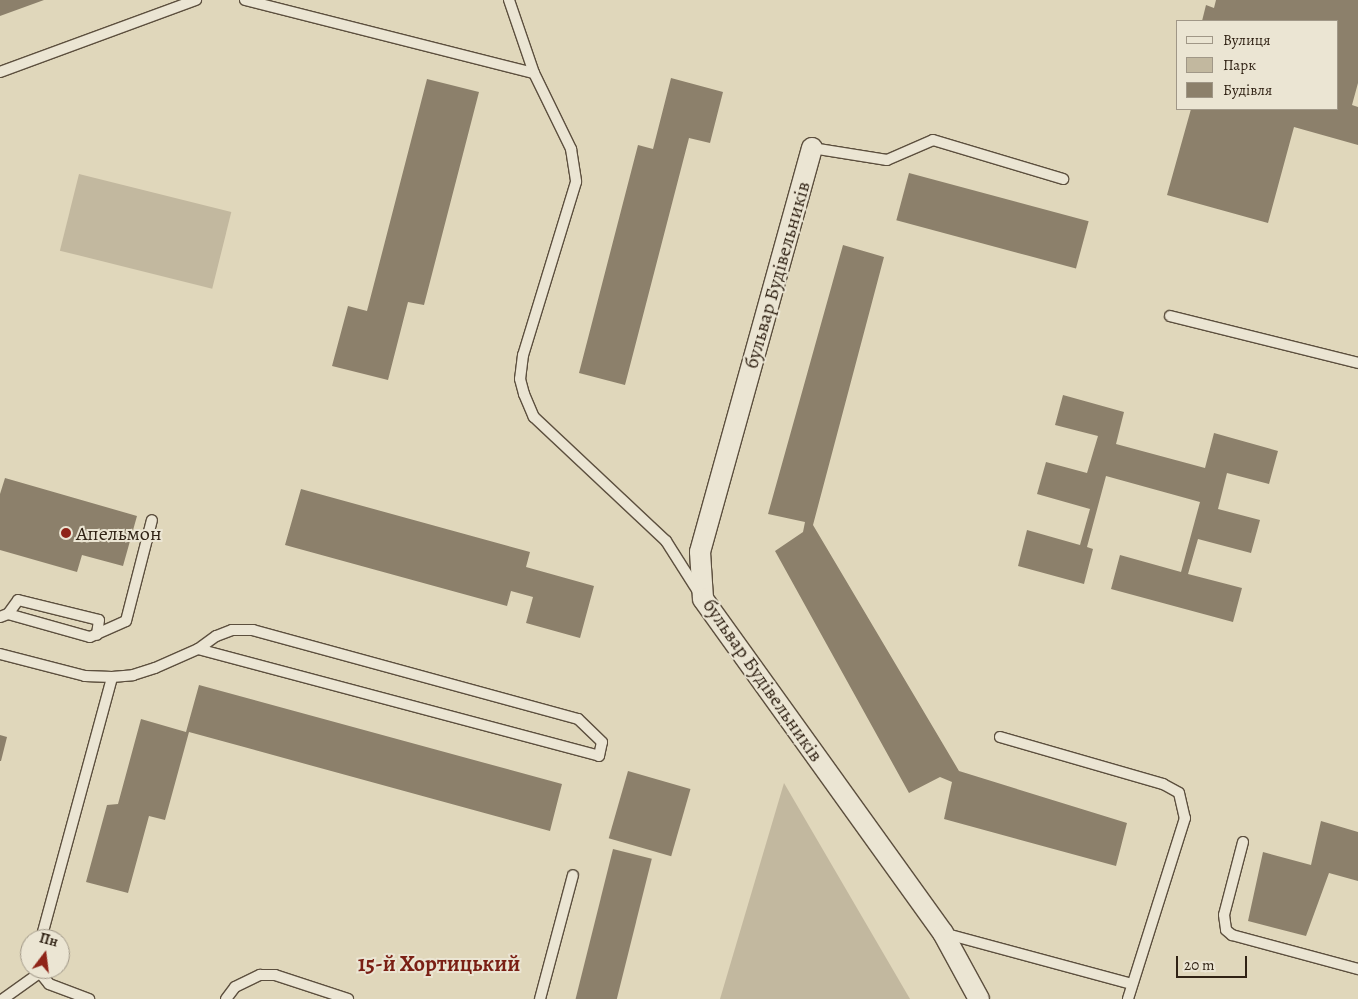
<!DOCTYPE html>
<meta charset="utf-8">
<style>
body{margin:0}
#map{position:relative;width:1358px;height:999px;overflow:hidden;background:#e0d7bb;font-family:Alegreya,serif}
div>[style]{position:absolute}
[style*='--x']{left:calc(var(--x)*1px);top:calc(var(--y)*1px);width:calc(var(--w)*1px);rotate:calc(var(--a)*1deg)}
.green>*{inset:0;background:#c2b89f;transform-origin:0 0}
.building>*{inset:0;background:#8c806b;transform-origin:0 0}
.roads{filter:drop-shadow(1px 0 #5c4f3e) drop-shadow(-1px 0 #5c4f3e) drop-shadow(0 1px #5c4f3e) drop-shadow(0 -1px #5c4f3e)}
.service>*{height:10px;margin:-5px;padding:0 5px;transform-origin:5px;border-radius:5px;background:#ebe5d3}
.minor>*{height:20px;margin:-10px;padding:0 10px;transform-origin:10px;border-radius:10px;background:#ebe5d3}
.dots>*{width:14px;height:14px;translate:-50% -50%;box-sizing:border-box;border:2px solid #ebe5d3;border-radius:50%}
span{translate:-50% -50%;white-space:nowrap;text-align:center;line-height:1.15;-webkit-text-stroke:4px #ebe5d3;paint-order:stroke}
.street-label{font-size:20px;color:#302214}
.poi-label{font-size:20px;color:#302214}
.left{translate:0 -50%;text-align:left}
.quarter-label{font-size:22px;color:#7a1f14;font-weight:700}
.legend{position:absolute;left:1176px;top:20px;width:162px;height:90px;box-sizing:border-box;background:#ebe5d3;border:1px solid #a09787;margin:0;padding:6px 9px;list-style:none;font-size:15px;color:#302214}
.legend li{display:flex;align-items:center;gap:10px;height:25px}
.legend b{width:25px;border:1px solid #a09787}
.north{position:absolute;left:20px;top:929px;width:50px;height:50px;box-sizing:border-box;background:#ebe5d3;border:1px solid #a09787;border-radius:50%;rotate:15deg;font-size:14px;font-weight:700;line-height:20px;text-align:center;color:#302214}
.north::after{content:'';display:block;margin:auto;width:18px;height:22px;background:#8f2418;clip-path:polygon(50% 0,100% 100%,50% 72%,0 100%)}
.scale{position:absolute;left:1176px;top:956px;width:71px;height:22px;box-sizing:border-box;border:2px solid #302214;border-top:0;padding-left:6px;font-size:15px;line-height:18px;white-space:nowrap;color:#302214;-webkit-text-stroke:4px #ebe5d3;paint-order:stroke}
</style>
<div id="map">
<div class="green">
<i style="left:79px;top:174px;width:157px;height:79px;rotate:14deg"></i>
<i style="clip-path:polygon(784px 783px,910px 999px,720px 999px)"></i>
</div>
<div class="building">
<i style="clip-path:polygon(0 0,44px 0,0 16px)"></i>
<i style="clip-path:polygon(1216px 0,1358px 0,1358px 83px,1352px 105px,1358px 107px,1358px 145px,1294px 127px,1268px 223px,1167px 195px,1191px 109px,1337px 109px,1337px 21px,1202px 21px,1206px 5px,1214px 8px)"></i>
<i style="clip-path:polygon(671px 78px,723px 92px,710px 143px,689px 138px,625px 385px,579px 373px,638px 145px,653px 149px)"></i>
<i style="clip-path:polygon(427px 79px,479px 92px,424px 305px,408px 302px,388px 380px,332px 366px,348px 306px,367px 311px)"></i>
<i style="left:909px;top:173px;width:186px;height:49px;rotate:15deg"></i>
<i style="clip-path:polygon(843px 245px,884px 257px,813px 525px,959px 771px,1127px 823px,1116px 866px,944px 819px,952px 782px,940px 777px,909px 793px,775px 551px,803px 532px,805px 522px,768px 514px)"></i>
<i style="clip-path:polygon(1063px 395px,1124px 412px,1116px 444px,1205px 468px,1214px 433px,1278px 451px,1269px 484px,1227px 473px,1218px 509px,1260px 520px,1251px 553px,1198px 539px,1188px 574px,1242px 588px,1233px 622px,1111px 589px,1120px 555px,1181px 572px,1200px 502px,1106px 476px,1087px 547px,1093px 549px,1084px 584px,1018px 566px,1027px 530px,1080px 545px,1090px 509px,1037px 494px,1046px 462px,1087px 473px,1098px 436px,1055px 425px)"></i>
<i style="clip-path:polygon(5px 478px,137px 516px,123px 566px,82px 555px,77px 572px,0 550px,0 494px)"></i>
<i style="clip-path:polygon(301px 489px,530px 552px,526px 567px,594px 586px,580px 638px,526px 623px,533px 597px,511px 591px,507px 606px,285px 545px)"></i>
<i style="clip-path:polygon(199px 685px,562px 784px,550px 831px,189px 732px,165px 820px,149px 816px,128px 893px,86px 882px,107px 805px,118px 804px,141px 719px,186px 732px)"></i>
<i style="clip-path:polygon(0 735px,7px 737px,1px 761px,0 761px)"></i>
<i style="left:628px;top:771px;width:65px;height:70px;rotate:16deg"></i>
<i style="clip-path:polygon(1321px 821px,1358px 832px,1358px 881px,1329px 873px,1306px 936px,1248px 921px,1263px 852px,1311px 865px)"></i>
<i style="left:613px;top:849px;width:40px;height:156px;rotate:14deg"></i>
</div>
<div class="roads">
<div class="service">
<i style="--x:245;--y:0;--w:298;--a:14.2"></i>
<i style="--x:509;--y:0;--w:77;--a:71.1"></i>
<i style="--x:534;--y:73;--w:85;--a:64"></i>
<i style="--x:571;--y:149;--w:33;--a:81"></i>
<i style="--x:576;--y:182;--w:181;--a:107"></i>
<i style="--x:523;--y:355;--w:24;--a:97"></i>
<i style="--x:520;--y:379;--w:16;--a:75"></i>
<i style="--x:524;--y:394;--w:25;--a:67"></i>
<i style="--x:534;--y:417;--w:181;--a:43.2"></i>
<i style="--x:666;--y:541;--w:62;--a:57.6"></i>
<i style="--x:0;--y:72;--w:209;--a:-20.2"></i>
<i style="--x:812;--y:148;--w:76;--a:9.1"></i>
<i style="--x:887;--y:160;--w:50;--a:-23.5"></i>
<i style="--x:933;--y:140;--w:136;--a:16.7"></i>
<i style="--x:1170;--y:316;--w:194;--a:14"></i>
<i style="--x:8;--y:614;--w:17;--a:-54"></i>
<i style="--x:18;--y:600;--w:83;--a:13.9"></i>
<i style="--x:99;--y:620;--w:15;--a:98"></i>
<i style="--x:0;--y:617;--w:9;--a:-21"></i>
<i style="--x:8;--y:614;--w:85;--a:15.7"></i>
<i style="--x:90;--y:637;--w:39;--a:-24"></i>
<i style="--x:126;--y:621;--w:104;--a:-75.6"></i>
<i style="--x:0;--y:654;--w:88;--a:14.5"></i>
<i style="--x:85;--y:676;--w:27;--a:2"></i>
<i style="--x:112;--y:677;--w:21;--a:-5"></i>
<i style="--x:133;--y:675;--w:23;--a:-18"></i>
<i style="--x:155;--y:668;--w:47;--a:-23.8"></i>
<i style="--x:198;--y:649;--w:415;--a:14.9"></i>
<i style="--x:599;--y:756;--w:14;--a:-78"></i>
<i style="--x:602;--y:742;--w:33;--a:-136"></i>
<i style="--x:578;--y:719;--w:337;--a:-164.7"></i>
<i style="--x:253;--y:630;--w:21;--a:180"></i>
<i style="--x:232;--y:630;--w:17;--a:159"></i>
<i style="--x:216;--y:636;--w:22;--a:144"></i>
<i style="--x:1000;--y:737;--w:170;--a:16.1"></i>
<i style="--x:1163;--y:784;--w:18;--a:29"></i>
<i style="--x:1179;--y:793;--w:26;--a:77"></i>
<i style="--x:1185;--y:818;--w:190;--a:107.5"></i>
<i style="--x:1243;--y:842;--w:75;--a:104.6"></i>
<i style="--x:1224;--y:915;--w:15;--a:82"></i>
<i style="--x:1226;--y:930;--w:8;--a:40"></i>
<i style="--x:1232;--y:935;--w:131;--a:15.1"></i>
<i style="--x:943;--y:933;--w:196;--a:15.1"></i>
<i style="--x:41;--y:939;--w:271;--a:-74.8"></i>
<i style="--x:37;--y:969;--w:19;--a:51"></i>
<i style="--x:49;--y:984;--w:43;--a:20.6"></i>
<i style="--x:3;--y:999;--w:43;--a:-35.5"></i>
<i style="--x:226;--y:999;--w:15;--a:-53"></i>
<i style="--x:235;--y:987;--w:28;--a:-26"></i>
<i style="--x:260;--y:975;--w:15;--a:0"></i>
<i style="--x:275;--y:975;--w:77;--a:18.2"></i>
<i style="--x:540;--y:999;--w:128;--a:-75.1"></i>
</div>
<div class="minor">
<i style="--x:812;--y:148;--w:419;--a:105.5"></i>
<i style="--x:700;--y:552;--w:47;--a:86.3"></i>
<i style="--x:703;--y:599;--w:411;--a:54.3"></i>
<i style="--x:943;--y:933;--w:75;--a:61.4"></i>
</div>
</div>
<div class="dots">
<i style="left:66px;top:533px;background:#8f2418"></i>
</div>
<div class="street-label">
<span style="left:777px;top:275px;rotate:-74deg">бульвар Будівельників</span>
<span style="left:763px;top:680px;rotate:55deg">бульвар Будівельників</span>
</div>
<div class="poi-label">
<span class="left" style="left:76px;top:533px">Апельмон</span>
</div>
<div class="quarter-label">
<span style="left:439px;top:965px">15-й Хортицький</span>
</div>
<ul class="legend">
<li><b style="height:6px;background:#ebe5d3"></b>Вулиця</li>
<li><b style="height:14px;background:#c2b89f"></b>Парк</li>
<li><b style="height:14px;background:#8c806b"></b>Будівля</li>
</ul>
<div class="north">Пн</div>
<div class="scale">20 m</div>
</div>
